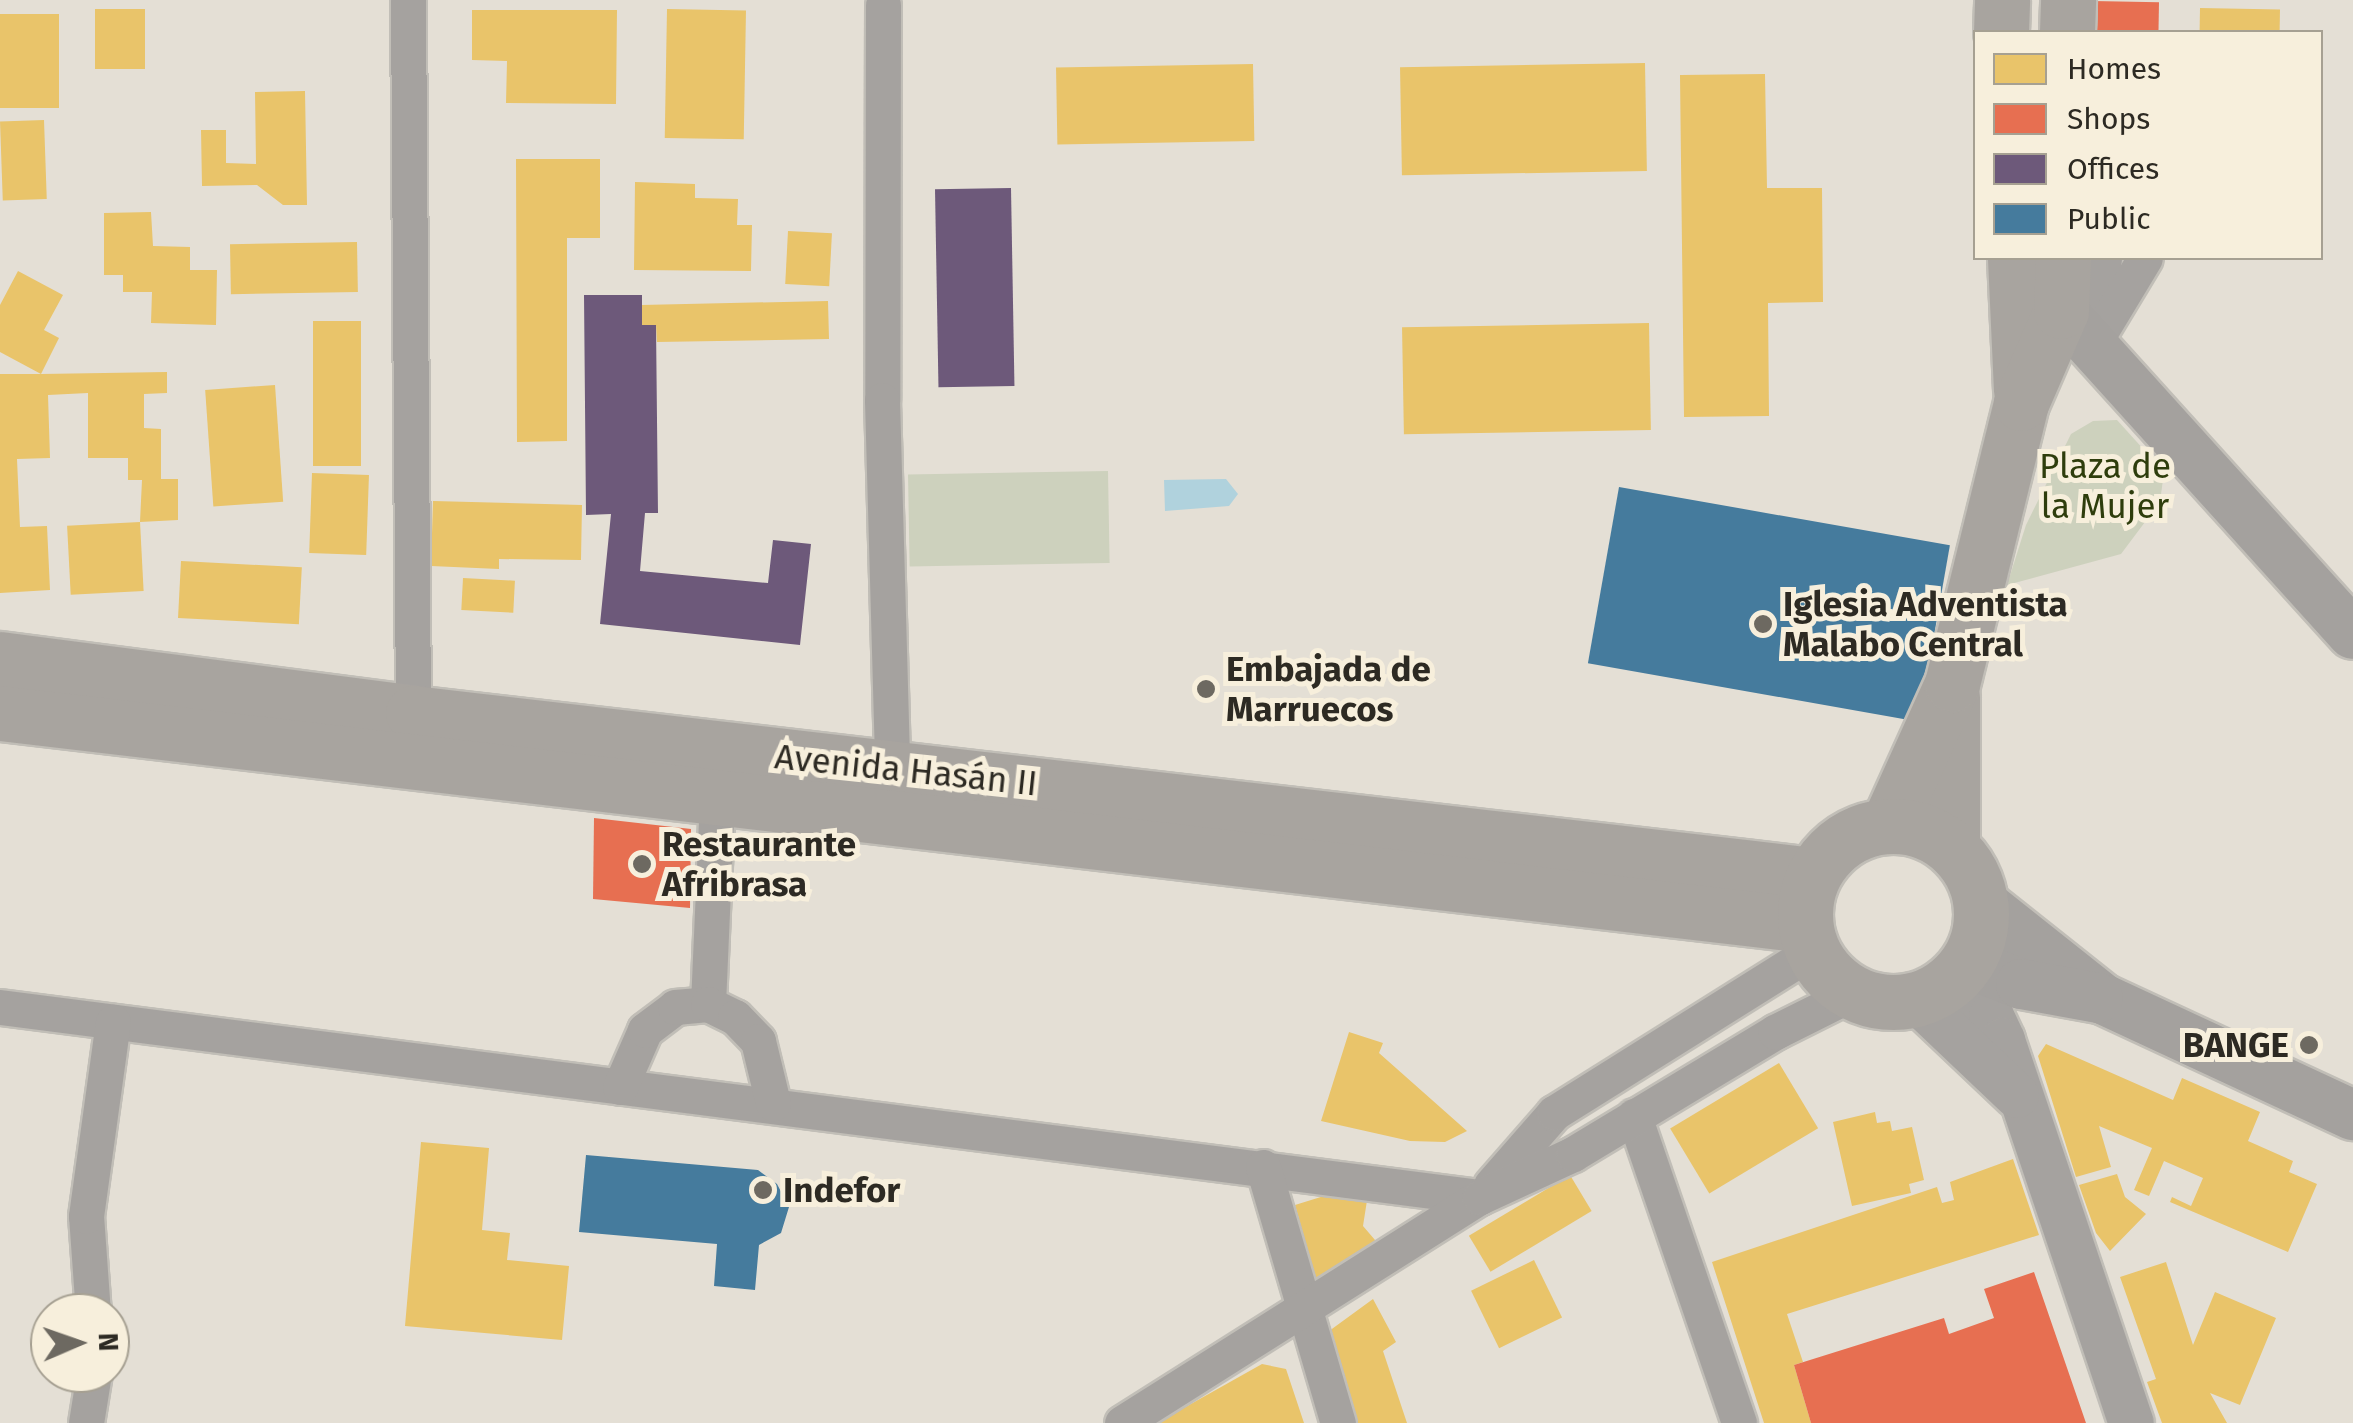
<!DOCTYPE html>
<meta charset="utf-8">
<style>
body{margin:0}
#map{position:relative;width:2353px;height:1423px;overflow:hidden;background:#e4dfd5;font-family:"Fira Sans",sans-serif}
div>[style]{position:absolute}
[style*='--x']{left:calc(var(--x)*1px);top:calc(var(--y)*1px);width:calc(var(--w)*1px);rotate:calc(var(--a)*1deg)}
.green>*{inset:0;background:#cdd1bd;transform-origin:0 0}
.water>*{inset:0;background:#b0d2dd}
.homes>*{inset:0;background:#e9c46a;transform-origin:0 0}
.shops>*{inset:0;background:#e76f51;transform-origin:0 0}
.offices>*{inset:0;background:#6d597a;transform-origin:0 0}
.public>*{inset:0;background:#457b9d;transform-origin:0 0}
.roads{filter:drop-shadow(2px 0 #c1beb7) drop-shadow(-2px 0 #c1beb7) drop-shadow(0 2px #c1beb7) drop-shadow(0 -2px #c1beb7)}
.minor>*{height:35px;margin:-17.5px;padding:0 17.5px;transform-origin:17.5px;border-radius:17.5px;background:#a5a29f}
.tertiary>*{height:45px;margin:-22.5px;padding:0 22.5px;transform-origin:22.5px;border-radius:22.5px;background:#a5a29f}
.secondary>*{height:50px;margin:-25px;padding:0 25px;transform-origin:25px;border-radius:25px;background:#a4a19e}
.primary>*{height:55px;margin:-27.5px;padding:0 27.5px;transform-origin:27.5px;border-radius:27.5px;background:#a8a49f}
.primary>.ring{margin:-27.5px;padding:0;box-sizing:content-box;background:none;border:55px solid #a8a49f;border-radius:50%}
.dots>*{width:28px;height:28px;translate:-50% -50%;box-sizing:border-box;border:5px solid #f7efdc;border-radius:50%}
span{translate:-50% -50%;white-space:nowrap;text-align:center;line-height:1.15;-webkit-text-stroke:10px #f7efdc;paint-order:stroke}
.park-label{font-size:35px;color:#2e3d0c}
.poi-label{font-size:35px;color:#2d2a23;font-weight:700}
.left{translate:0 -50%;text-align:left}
.right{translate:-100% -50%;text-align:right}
.street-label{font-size:35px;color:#2d2a23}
.legend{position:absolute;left:1973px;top:30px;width:350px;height:230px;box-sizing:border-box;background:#f7efdc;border:2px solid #a6a092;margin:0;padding:12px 18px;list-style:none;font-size:30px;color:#2d2a23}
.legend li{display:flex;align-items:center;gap:20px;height:50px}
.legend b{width:50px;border:2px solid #a6a092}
.north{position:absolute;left:30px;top:1293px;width:100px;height:100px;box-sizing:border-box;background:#f7efdc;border:2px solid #a6a092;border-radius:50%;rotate:88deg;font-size:28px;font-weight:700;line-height:40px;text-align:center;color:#2d2a23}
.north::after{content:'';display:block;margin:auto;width:35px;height:45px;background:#6d6961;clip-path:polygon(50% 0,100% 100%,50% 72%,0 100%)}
</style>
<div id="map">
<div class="green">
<i style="clip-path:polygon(2117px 420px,2164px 472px,2160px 502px,2121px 554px,2007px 585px,2026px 525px,2071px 434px,2093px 421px)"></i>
<i style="left:1108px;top:471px;width:92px;height:200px;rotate:89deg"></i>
</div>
<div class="water">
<i style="clip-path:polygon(1226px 479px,1238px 494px,1229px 506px,1165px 511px,1164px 480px)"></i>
</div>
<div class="homes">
<i style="left:2200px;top:8px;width:80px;height:24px;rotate:1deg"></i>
<i style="left:145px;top:9px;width:60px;height:50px;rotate:90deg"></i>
<i style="left:667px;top:9px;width:79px;height:129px;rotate:1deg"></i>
<i style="clip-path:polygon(472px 10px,617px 10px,616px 104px,506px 103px,507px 61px,472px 60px)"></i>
<i style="left:0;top:14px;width:59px;height:94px"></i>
<i style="left:1645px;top:63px;width:108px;height:245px;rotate:89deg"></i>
<i style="left:1253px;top:64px;width:77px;height:197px;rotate:89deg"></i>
<i style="clip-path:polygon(1765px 74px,1767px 188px,1822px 188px,1823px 302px,1768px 303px,1769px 416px,1684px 417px,1680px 75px)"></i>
<i style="clip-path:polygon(305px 91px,307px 205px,283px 205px,257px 185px,202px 186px,201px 130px,226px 130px,226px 163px,256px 164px,255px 92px)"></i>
<i style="left:44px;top:120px;width:79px;height:44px;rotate:88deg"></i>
<i style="clip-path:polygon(516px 159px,600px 159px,600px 238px,567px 238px,567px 441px,517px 442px)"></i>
<i style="clip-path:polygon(635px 182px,695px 184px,695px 198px,738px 199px,737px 225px,752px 225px,751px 271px,634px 270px)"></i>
<i style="clip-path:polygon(151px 212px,153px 246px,190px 247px,190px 270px,217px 270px,216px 325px,151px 323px,152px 292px,123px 292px,123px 275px,104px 275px,104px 213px)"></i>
<i style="left:788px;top:231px;width:44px;height:53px;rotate:3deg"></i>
<i style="left:357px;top:242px;width:50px;height:127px;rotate:89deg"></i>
<i style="clip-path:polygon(18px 271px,63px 295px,44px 330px,59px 338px,41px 374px,167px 372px,167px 393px,144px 394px,144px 428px,161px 429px,161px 479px,178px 479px,178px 520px,140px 522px,142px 480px,128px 480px,128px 458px,88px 458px,88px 393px,48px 395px,50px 458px,17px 459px,20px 527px,47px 526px,50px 590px,0 593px,0 374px,41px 374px,0 352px,0 305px)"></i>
<i style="clip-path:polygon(828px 301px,829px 339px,657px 342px,656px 325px,642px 325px,641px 305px)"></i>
<i style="left:313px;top:321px;width:48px;height:145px"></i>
<i style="left:1649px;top:323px;width:107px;height:247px;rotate:89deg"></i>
<i style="left:275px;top:385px;width:117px;height:70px;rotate:86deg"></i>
<i style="left:312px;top:473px;width:57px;height:80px;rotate:2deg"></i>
<i style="clip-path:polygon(433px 501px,582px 505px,581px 560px,499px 559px,499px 569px,431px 566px)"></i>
<i style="left:140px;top:522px;width:69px;height:73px;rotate:87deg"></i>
<i style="left:181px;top:561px;width:121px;height:57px;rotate:3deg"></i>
<i style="left:463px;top:578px;width:52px;height:32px;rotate:3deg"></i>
<i style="clip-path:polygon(1349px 1032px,1383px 1043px,1379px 1053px,1467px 1131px,1445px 1142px,1410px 1141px,1321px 1121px)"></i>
<i style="clip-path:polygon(2046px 1044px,2173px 1100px,2182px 1078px,2260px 1112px,2248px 1141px,2293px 1161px,2289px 1172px,2317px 1184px,2288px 1252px,2170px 1202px,2172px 1197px,2191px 1206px,2203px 1178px,2164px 1161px,2149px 1196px,2134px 1190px,2152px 1148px,2099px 1126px,2111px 1167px,2076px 1177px,2038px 1056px)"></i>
<i style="left:1779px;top:1063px;width:76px;height:127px;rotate:59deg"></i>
<i style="clip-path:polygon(1875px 1112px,1877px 1123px,1890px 1121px,1892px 1131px,1912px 1127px,1924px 1180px,1909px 1184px,1911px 1193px,1852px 1206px,1833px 1122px)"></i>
<i style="clip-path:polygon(421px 1142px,489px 1148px,482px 1230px,510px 1233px,507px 1260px,569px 1266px,562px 1340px,405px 1326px)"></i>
<i style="clip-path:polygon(2013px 1159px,2039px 1235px,1787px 1314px,1803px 1362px,1794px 1365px,1811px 1423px,1764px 1423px,1712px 1262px,1937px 1187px,1942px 1203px,1954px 1200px,1950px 1182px)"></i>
<i style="clip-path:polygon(2117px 1174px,2125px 1197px,2146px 1214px,2110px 1251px,2096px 1233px,2079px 1185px)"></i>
<i style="left:1570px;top:1175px;width:42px;height:118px;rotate:59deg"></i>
<i style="clip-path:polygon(1368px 1194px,1363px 1226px,1381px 1247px,1318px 1288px,1295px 1205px,1324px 1196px)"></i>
<i style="left:1534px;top:1260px;width:64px;height:70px;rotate:64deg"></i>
<i style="clip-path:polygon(2166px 1262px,2193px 1345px,2215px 1292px,2276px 1318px,2240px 1405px,2210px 1393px,2227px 1423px,2162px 1423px,2147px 1382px,2156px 1379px,2120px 1277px)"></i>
<i style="clip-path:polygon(1373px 1299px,1396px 1342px,1383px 1351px,1407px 1423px,1353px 1423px,1325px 1334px)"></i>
<i style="clip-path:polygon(1262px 1364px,1286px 1369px,1304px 1423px,1157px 1423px)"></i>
</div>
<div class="shops">
<i style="left:2092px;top:1px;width:67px;height:31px;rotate:1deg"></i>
<i style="clip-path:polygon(594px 818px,691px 829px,690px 908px,593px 899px)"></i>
<i style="clip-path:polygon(2034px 1272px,2086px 1423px,1811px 1423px,1794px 1365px,1944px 1318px,1949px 1334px,1994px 1318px,1984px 1289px)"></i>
</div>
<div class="offices">
<i style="left:1011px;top:188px;width:198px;height:76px;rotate:89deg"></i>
<i style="clip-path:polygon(584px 295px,642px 295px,642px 325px,656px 325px,658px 513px,645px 513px,640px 571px,768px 583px,773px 540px,811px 544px,800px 645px,600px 624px,611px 514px,586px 515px)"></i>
</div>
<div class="public">
<i style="left:1619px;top:487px;width:336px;height:179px;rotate:10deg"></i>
<i style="clip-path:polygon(586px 1155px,758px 1170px,777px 1184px,789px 1207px,781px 1233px,759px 1245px,755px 1290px,714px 1286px,717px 1244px,579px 1232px)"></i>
</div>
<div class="roads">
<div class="minor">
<i style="--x:408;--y:0;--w:713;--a:89.6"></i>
<i style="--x:883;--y:5;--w:395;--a:90.1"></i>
<i style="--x:882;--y:400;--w:367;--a:88.4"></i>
<i style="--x:2092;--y:334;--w:77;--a:-81"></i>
<i style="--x:2090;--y:349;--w:106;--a:-58.9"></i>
<i style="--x:708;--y:1004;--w:204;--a:-87.5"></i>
<i style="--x:0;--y:1007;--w:1492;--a:7.32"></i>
<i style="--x:620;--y:1087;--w:62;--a:-66.3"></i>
<i style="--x:645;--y:1030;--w:38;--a:-37"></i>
<i style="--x:675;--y:1007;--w:33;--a:-5"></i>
<i style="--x:708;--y:1004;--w:30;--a:26"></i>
<i style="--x:735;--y:1017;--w:33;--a:46"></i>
<i style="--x:758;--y:1041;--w:64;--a:76.4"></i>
<i style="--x:1634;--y:1116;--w:324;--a:71.1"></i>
<i style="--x:1263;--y:1167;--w:267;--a:73.7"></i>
<i style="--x:1491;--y:1185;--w:96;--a:-48.8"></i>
<i style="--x:1554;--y:1113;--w:305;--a:-32.1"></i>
<i style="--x:93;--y:1313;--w:97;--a:-94.1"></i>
<i style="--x:86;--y:1216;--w:196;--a:-82.1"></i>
<i style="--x:86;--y:1423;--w:51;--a:-80.9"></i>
<i style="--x:1122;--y:1423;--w:423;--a:-32.3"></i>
<i style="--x:1480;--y:1197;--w:102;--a:-24.8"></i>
<i style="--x:1573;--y:1154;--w:236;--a:-31.1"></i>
<i style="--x:1775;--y:1032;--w:87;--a:-26.6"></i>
</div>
<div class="tertiary">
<i style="--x:1956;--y:976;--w:53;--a:48.8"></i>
<i style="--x:1991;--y:1016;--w:26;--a:65"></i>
<i style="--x:2002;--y:1040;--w:404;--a:71.4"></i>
<i style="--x:1916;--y:1000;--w:138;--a:43.5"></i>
</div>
<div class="secondary">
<i style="--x:2030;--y:294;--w:35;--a:29"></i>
<i style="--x:2061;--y:311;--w:435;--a:47.9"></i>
<i style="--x:1981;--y:902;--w:156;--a:38.5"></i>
<i style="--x:2103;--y:999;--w:276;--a:24.9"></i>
<i style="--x:1967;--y:963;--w:58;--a:21.3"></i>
<i style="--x:2021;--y:984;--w:78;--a:10.3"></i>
</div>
<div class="primary">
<i style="--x:2001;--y:32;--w:32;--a:-88"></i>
<i style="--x:2067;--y:32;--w:32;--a:-88"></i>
<i style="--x:2015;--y:258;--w:132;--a:87.4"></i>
<i style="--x:0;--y:659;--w:417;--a:7.4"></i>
<i style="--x:413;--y:713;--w:1409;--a:6.6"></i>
<i style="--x:1952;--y:697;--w:151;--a:90"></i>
<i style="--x:0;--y:713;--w:1817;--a:6.7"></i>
<i style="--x:1888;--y:825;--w:155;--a:-65.6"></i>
<i style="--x:1952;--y:684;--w:289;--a:-76.2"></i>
<i style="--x:2021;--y:403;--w:100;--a:-66.5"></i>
<i style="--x:2061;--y:311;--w:53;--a:-87.8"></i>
<i class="ring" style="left:1805px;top:826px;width:121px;height:121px"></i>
</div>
</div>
<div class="dots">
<i style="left:1763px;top:624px;background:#6d6961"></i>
<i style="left:1206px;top:689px;background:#6d6961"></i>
<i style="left:642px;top:864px;background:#6d6961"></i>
<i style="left:2309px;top:1045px;background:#6d6961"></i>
<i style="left:763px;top:1190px;background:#6d6961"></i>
</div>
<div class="park-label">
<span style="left:2105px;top:486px">Plaza de<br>la Mujer</span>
</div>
<div class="poi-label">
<span class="left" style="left:1783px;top:624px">Iglesia Adventista<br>Malabo Central</span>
<span class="left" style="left:1226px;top:689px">Embajada de<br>Marruecos</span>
<span class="left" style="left:662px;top:864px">Restaurante<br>Afribrasa</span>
<span class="right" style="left:2289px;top:1045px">BANGE</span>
<span class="left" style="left:783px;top:1190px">Indefor</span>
</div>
<div class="street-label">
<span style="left:906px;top:770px;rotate:6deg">Avenida Hasán II</span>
</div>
<ul class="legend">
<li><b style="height:28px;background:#e9c46a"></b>Homes</li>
<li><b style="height:28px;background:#e76f51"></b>Shops</li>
<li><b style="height:28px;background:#6d597a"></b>Offices</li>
<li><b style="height:28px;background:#457b9d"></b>Public</li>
</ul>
<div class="north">N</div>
</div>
